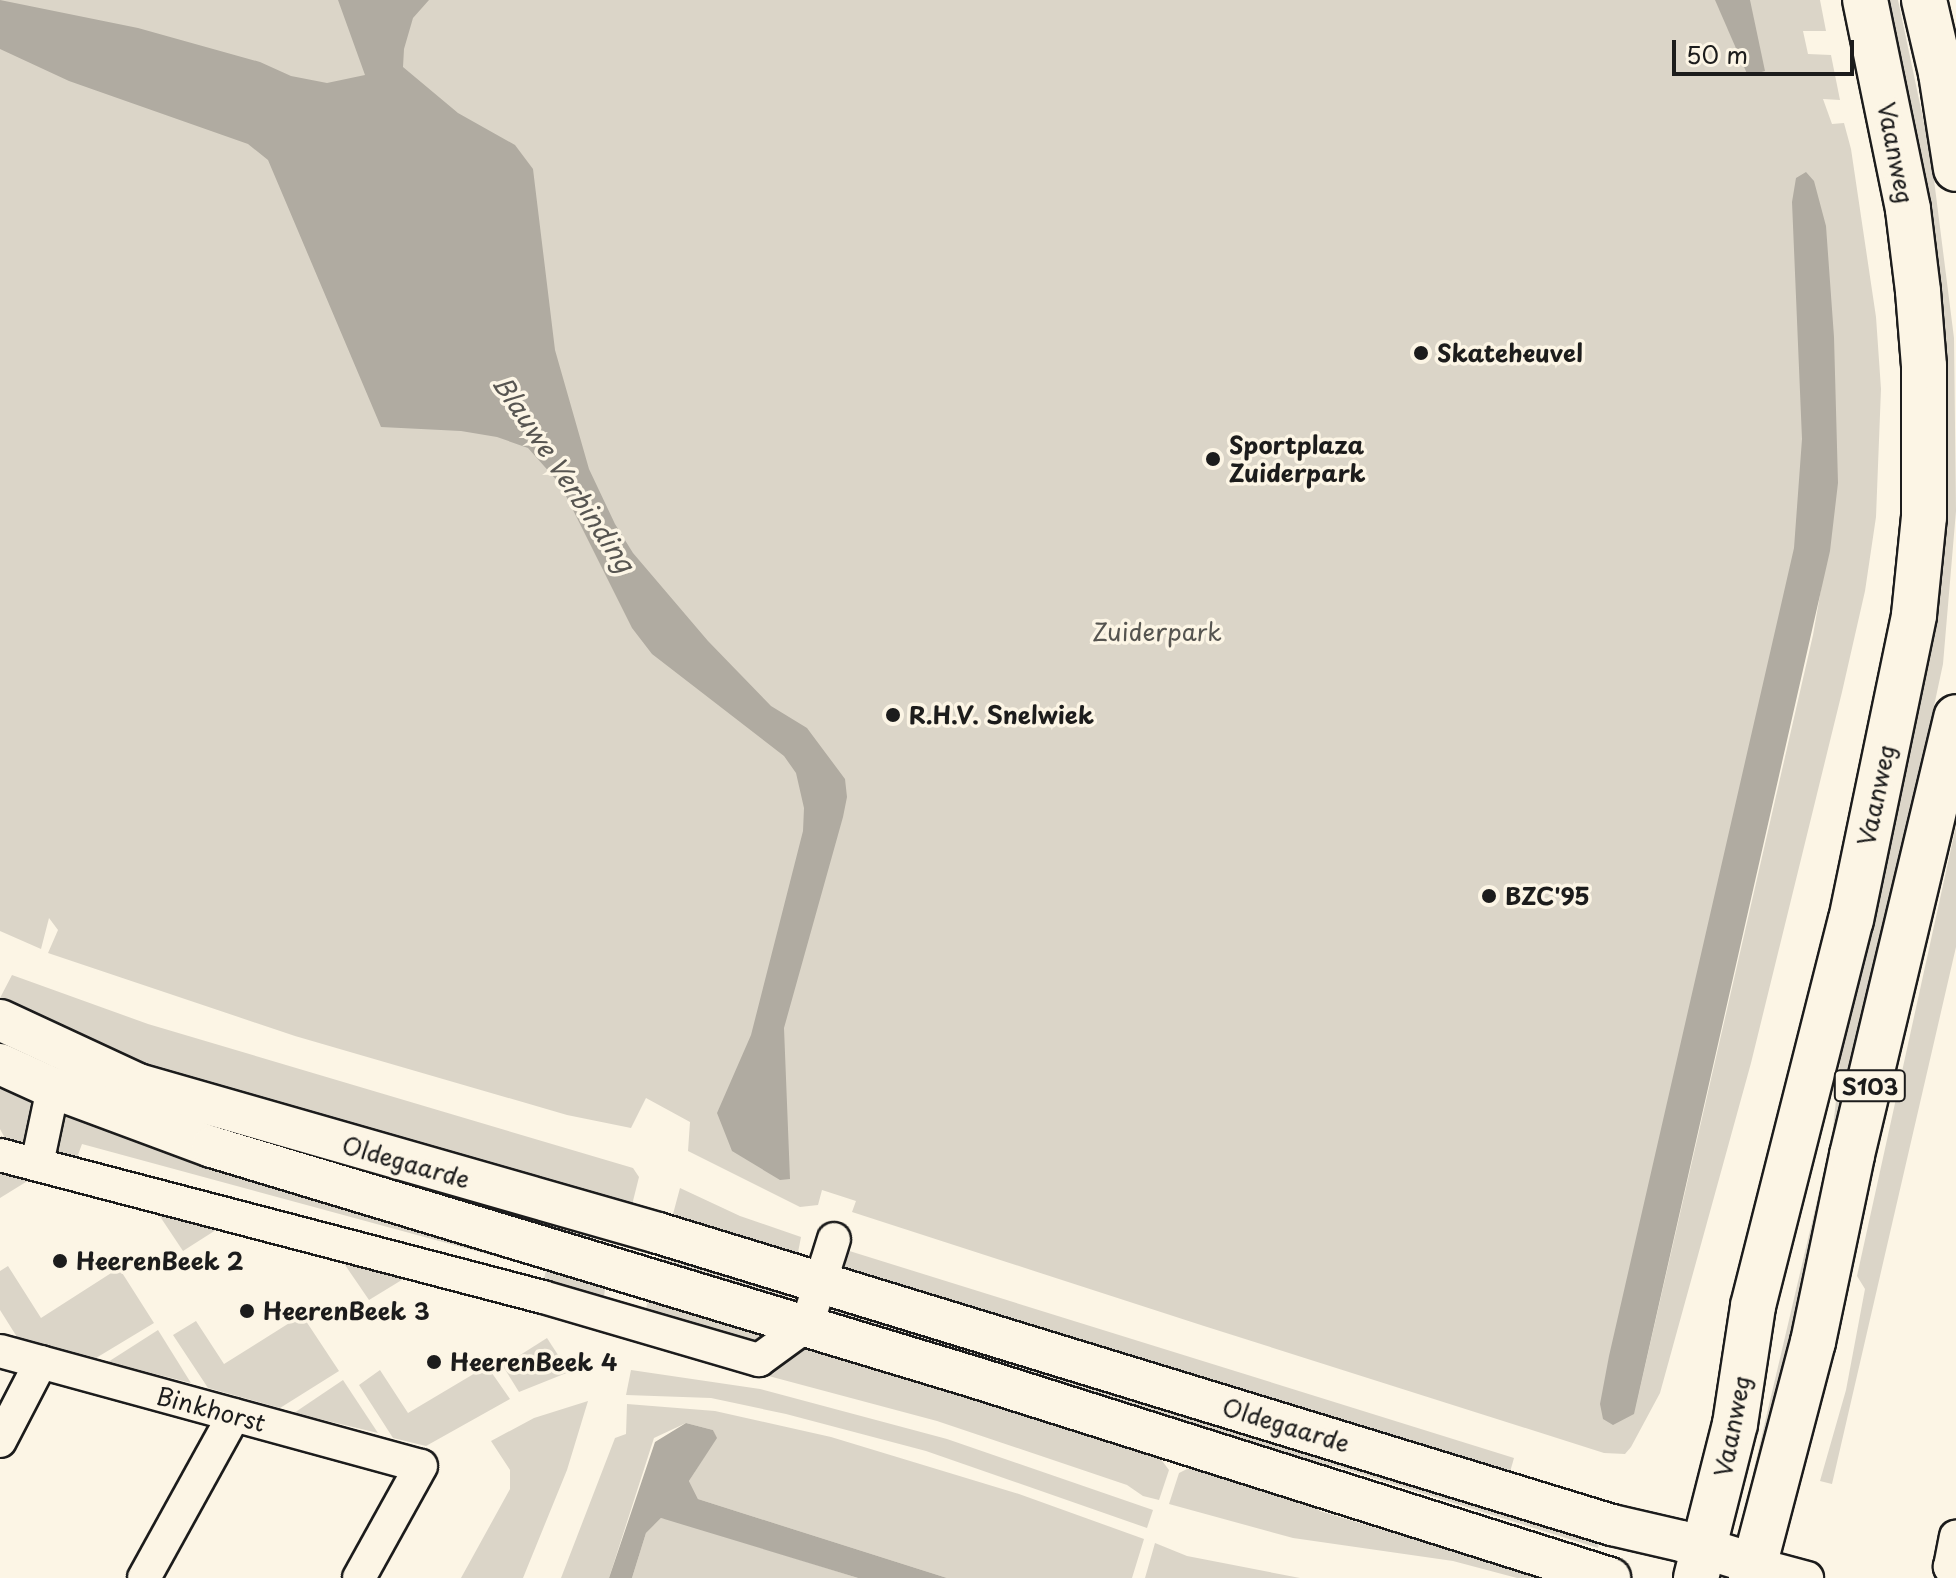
<!DOCTYPE html>
<style>
body{margin:0}
#map{position:relative;width:1956px;height:1578px;overflow:hidden;background:#fcf5e5;font-family:"Playpen Sans",sans-serif}
div>[style]{position:absolute}
[style*='--x']{left:calc(var(--x)*1px);top:calc(var(--y)*1px);width:calc(var(--w)*1px);rotate:calc(var(--a)*1deg)}
.green>*{inset:0;background:#dbd5c8}
.water>*{inset:0;background:#b0aba1}
.roads{filter:drop-shadow(2px 0 #1c1c1c) drop-shadow(-2px 0 #1c1c1c) drop-shadow(0 2px #1c1c1c) drop-shadow(0 -2px #1c1c1c)}
.minor>*{height:32px;margin:-16px;padding:0 16px;transform-origin:16px;border-radius:16px;background:#fcf5e5}
.major>*{height:40px;margin:-20px;padding:0 20px;transform-origin:20px;border-radius:20px;background:#fcf5e5}
.highway>*{height:44px;margin:-22px;padding:0 22px;transform-origin:22px;border-radius:22px;background:#fcf5e5}
.dots>*{width:22px;height:22px;translate:-50% -50%;box-sizing:border-box;border:4px solid #fcf5e5;border-radius:50%}
span{translate:-50% -50%;white-space:nowrap;text-align:center;line-height:1.15;-webkit-text-stroke:7px #fcf5e5;paint-order:stroke}
.shield-label span{padding:2px 6px;background:#fcf5e5;border:2px solid;border-radius:6px;-webkit-text-stroke-width:0}
.shield-label{font-size:22px;color:#1c1c1c;font-weight:700}
.street-label{font-size:24px;color:#1c1c1c}
.poi-label{font-size:24px;color:#1c1c1c;font-weight:700}
.left{translate:0 -50%;text-align:left}
.park-label{font-size:24px;color:#555450}
.water-label{font-size:26px;color:#575551;font-style:italic}
.scale{position:absolute;left:1672px;top:40px;width:182px;height:36px;box-sizing:border-box;border:4px solid #1c1c1c;border-top:0;padding-left:10px;font-size:24px;line-height:28px;white-space:nowrap;color:#1c1c1c;-webkit-text-stroke:6px #fcf5e5;paint-order:stroke}
</style>
<div id="map">
<div class="green">
<i style="clip-path:polygon(evenodd,0 0,1820px 0,1826px 31px,1803px 31px,1808px 54px,1831px 55px,1840px 100px,1823px 99px,1832px 124px,1844px 123px,1851px 149px,1876px 317px,1881px 389px,1876px 517px,1865px 591px,1842px 692px,1751px 1063px,1660px 1393px,1631px 1447px,1625px 1454px,1604px 1453px,1204px 1326px,852px 1212px,856px 1201px,822px 1190px,818px 1205px,800px 1207px,688px 1151px,690px 1122px,646px 1098px,631px 1128px,567px 1115px,295px 1036px,48px 953px,58px 930px,49px 918px,41px 949px,0 931px,0 0,1832px 526px,1813px 635px,1634px 1414px,1832px 526px)"></i>
<i style="clip-path:polygon(1880px 0,1898px 0,1931px 156px,1954px 338px,1956px 511px,1943px 664px,1882px 949px,1777px 1387px,1766px 1476px,1753px 1473px,1832px 1137px,1844px 1027px,1918px 708px,1937px 581px)"></i>
<i style="clip-path:polygon(1956px 826px,1956px 947px,1832px 1484px,1820px 1481px,1846px 1390px,1865px 1289px,1857px 1276px)"></i>
<i style="clip-path:polygon(12px 975px,148px 1024px,633px 1168px,639px 1177px,629px 1217px,135px 1069px,0 1010px,0 998px)"></i>
<i style="clip-path:polygon(0 1073px,22px 1083px,37px 1106px,27px 1155px,7px 1142px,0 1129px)"></i>
<i style="clip-path:polygon(67px 1108px,606px 1282px,603px 1304px,542px 1288px,546px 1270px,82px 1144px,75px 1163px,52px 1153px,62px 1113px)"></i>
<i style="clip-path:polygon(0 1169px,34px 1177px,0 1198px)"></i>
<i style="clip-path:polygon(680px 1188px,740px 1216px,801px 1237px,795px 1268px,669px 1229px)"></i>
<i style="clip-path:polygon(157px 1212px,219px 1228px,183px 1251px)"></i>
<i style="clip-path:polygon(664px 1244px,792px 1288px,787px 1305px,656px 1272px)"></i>
<i style="clip-path:polygon(843px 1249px,1514px 1458px,1510px 1472px,843px 1270px,839px 1263px)"></i>
<i style="clip-path:polygon(343px 1262px,405px 1278px,369px 1300px)"></i>
<i style="clip-path:polygon(8px 1266px,41px 1318px,119px 1268px,154px 1323px,96px 1358px,17px 1337px,0 1310px,0 1271px)"></i>
<i style="clip-path:polygon(652px 1286px,774px 1323px,768px 1346px,644px 1316px)"></i>
<i style="clip-path:polygon(837px 1305px,1604px 1525px,1598px 1548px,1335px 1466px,1279px 1460px,841px 1327px,833px 1314px)"></i>
<i style="clip-path:polygon(302px 1315px,339px 1371px,280px 1408px,208px 1388px,173px 1335px,196px 1321px,224px 1364px)"></i>
<i style="clip-path:polygon(158px 1330px,191px 1383px,108px 1362px)"></i>
<i style="clip-path:polygon(815px 1335px,1099px 1432px,1098px 1438px,1160px 1458px,1169px 1470px,1159px 1500px,1143px 1496px,1127px 1485px,937px 1421px,757px 1373px)"></i>
<i style="clip-path:polygon(547px 1338px,569px 1372px,519px 1392px,503px 1366px)"></i>
<i style="clip-path:polygon(487px 1366px,510px 1399px,426px 1446px,393px 1438px,359px 1385px,380px 1370px,408px 1413px)"></i>
<i style="clip-path:polygon(631px 1370px,760px 1389px,947px 1439px,1153px 1510px,1147px 1528px,926px 1451px,786px 1414px,711px 1398px,626px 1395px)"></i>
<i style="clip-path:polygon(343px 1380px,378px 1433px,294px 1413px)"></i>
<i style="clip-path:polygon(588px 1401px,567px 1470px,523px 1578px,461px 1578px,510px 1489px,510px 1470px,491px 1441px,534px 1418px)"></i>
<i style="clip-path:polygon(627px 1404px,715px 1411px,831px 1437px,1019px 1494px,1144px 1539px,1132px 1578px,947px 1578px,698px 1499px,689px 1481px,716px 1438px,713px 1430px,686px 1423px,654px 1438px,609px 1578px,561px 1578px,615px 1438px,626px 1434px)"></i>
<i style="clip-path:polygon(1191px 1467px,1291px 1497px,1294px 1491px,1320px 1511px,1543px 1578px,1517px 1578px,1453px 1561px,1293px 1538px,1169px 1504px,1179px 1473px)"></i>
<i style="clip-path:polygon(661px 1518px,672px 1520px,858px 1578px,632px 1578px,646px 1533px)"></i>
<i style="clip-path:polygon(1155px 1543px,1187px 1556px,1300px 1578px,1145px 1578px)"></i>
</div>
<div class="water">
<i style="clip-path:polygon(0 0,138px 28px,260px 62px,291px 76px,327px 83px,365px 75px,338px 0,429px 0,413px 18px,404px 49px,403px 67px,458px 113px,515px 145px,533px 169px,555px 350px,589px 469px,615px 524px,633px 553px,708px 641px,771px 706px,807px 728px,845px 779px,847px 797px,843px 817px,784px 1028px,790px 1179px,780px 1180px,732px 1151px,717px 1113px,751px 1035px,803px 831px,804px 808px,796px 773px,784px 756px,652px 654px,632px 628px,560px 484px,528px 448px,497px 437px,461px 431px,381px 427px,268px 160px,248px 144px,69px 81px,0 49px)"></i>
<i style="clip-path:polygon(1715px 0,1750px 0,1765px 71px,1748px 76px)"></i>
<i style="clip-path:polygon(1806px 172px,1814px 181px,1826px 226px,1834px 337px,1838px 483px,1830px 551px,1634px 1414px,1613px 1425px,1603px 1419px,1600px 1404px,1609px 1356px,1794px 548px,1802px 439px,1792px 202px,1796px 178px)"></i>
<i style="clip-path:polygon(686px 1423px,713px 1430px,717px 1438px,689px 1481px,698px 1499px,947px 1578px,858px 1578px,661px 1518px,646px 1533px,632px 1578px,609px 1578px,655px 1442px)"></i>
</div>
<div class="roads">
<div class="minor">
<i style="--x:0;--y:1155;--w:561;--a:14.66"></i>
<i style="--x:543;--y:1297;--w:225;--a:16.3"></i>
<i style="--x:759;--y:1360;--w:59;--a:-36.1"></i>
<i style="--x:807;--y:1325;--w:90;--a:-72.6"></i>
<i style="--x:37;--y:1164;--w:78;--a:-78.1"></i>
<i style="--x:0;--y:1351;--w:436;--a:15.3"></i>
<i style="--x:421;--y:1466;--w:128;--a:119"></i>
<i style="--x:0;--y:1441;--w:89;--a:-62.6"></i>
<i style="--x:1755;--y:1564;--w:54;--a:15.1"></i>
<i style="--x:144;--y:1578;--w:186;--a:-61.1"></i>
<i style="--x:1956;--y:1578;--w:13;--a:-119"></i>
<i style="--x:1950;--y:1567;--w:31;--a:-79"></i>
</div>
<div class="major">
<i style="--x:0;--y:1020;--w:152;--a:24.9"></i>
<i style="--x:138;--y:1084;--w:541;--a:15.99"></i>
<i style="--x:658;--y:1233;--w:998;--a:17.02"></i>
<i style="--x:1612;--y:1525;--w:71;--a:13.1"></i>
<i style="--x:1681;--y:1541;--w:77;--a:17.3"></i>
<i style="--x:0;--y:1064;--w:58;--a:24.4"></i>
<i style="--x:53;--y:1088;--w:170;--a:20.4"></i>
<i style="--x:212;--y:1147;--w:799;--a:16.8"></i>
<i style="--x:977;--y:1378;--w:664;--a:17.53"></i>
</div>
<div class="highway">
<i style="--x:1924;--y:0;--w:75;--a:76.9"></i>
<i style="--x:1941;--y:73;--w:97;--a:81.1"></i>
<i style="--x:1696;--y:1578;--w:159;--a:-75.8"></i>
<i style="--x:1735;--y:1424;--w:119;--a:-81.3"></i>
<i style="--x:1753;--y:1306;--w:398;--a:-75.8"></i>
<i style="--x:1851;--y:920;--w:311;--a:-78.3"></i>
<i style="--x:1914;--y:615;--w:99;--a:-84.2"></i>
<i style="--x:1924;--y:517;--w:151;--a:-90"></i>
<i style="--x:1924;--y:366;--w:75;--a:-94.6"></i>
<i style="--x:1918;--y:291;--w:83;--a:-97"></i>
<i style="--x:1908;--y:209;--w:213;--a:-101.6"></i>
<i style="--x:1751;--y:1578;--w:244;--a:-75.3"></i>
<i style="--x:1813;--y:1342;--w:191;--a:-78.2"></i>
<i style="--x:1852;--y:1155;--w:450;--a:-76.6"></i>
</div>
</div>
<div class="dots">
<i style="left:1421px;top:353px;background:#1c1c1c"></i>
<i style="left:1213px;top:459px;background:#1c1c1c"></i>
<i style="left:893px;top:715px;background:#1c1c1c"></i>
<i style="left:1489px;top:896px;background:#1c1c1c"></i>
<i style="left:60px;top:1261px;background:#1c1c1c"></i>
<i style="left:247px;top:1311px;background:#1c1c1c"></i>
<i style="left:434px;top:1362px;background:#1c1c1c"></i>
</div>
<div class="shield-label">
<span style="left:1870px;top:1086px">S103</span>
</div>
<div class="street-label">
<span style="left:1896px;top:153px;rotate:79deg">Vaanweg</span>
<span style="left:1876px;top:795px;rotate:-78deg">Vaanweg</span>
<span style="left:406px;top:1162px;rotate:16deg">Oldegaarde</span>
<span style="left:211px;top:1409px;rotate:15deg">Binkhorst</span>
<span style="left:1286px;top:1425px;rotate:17deg">Oldegaarde</span>
<span style="left:1732px;top:1426px;rotate:-79deg">Vaanweg</span>
</div>
<div class="poi-label">
<span class="left" style="left:1437px;top:353px">Skateheuvel</span>
<span class="left" style="left:1229px;top:459px">Sportplaza<br>Zuiderpark</span>
<span class="left" style="left:909px;top:715px">R.H.V. Snelwiek</span>
<span class="left" style="left:1505px;top:896px">BZC'95</span>
<span class="left" style="left:76px;top:1261px">HeerenBeek 2</span>
<span class="left" style="left:263px;top:1311px">HeerenBeek 3</span>
<span class="left" style="left:450px;top:1362px">HeerenBeek 4</span>
</div>
<div class="park-label">
<span style="left:1157px;top:632px">Zuiderpark</span>
</div>
<div class="water-label">
<span style="left:564px;top:473px;rotate:56deg">Blauwe Verbinding</span>
</div>
<div class="scale">50 m</div>
</div>
